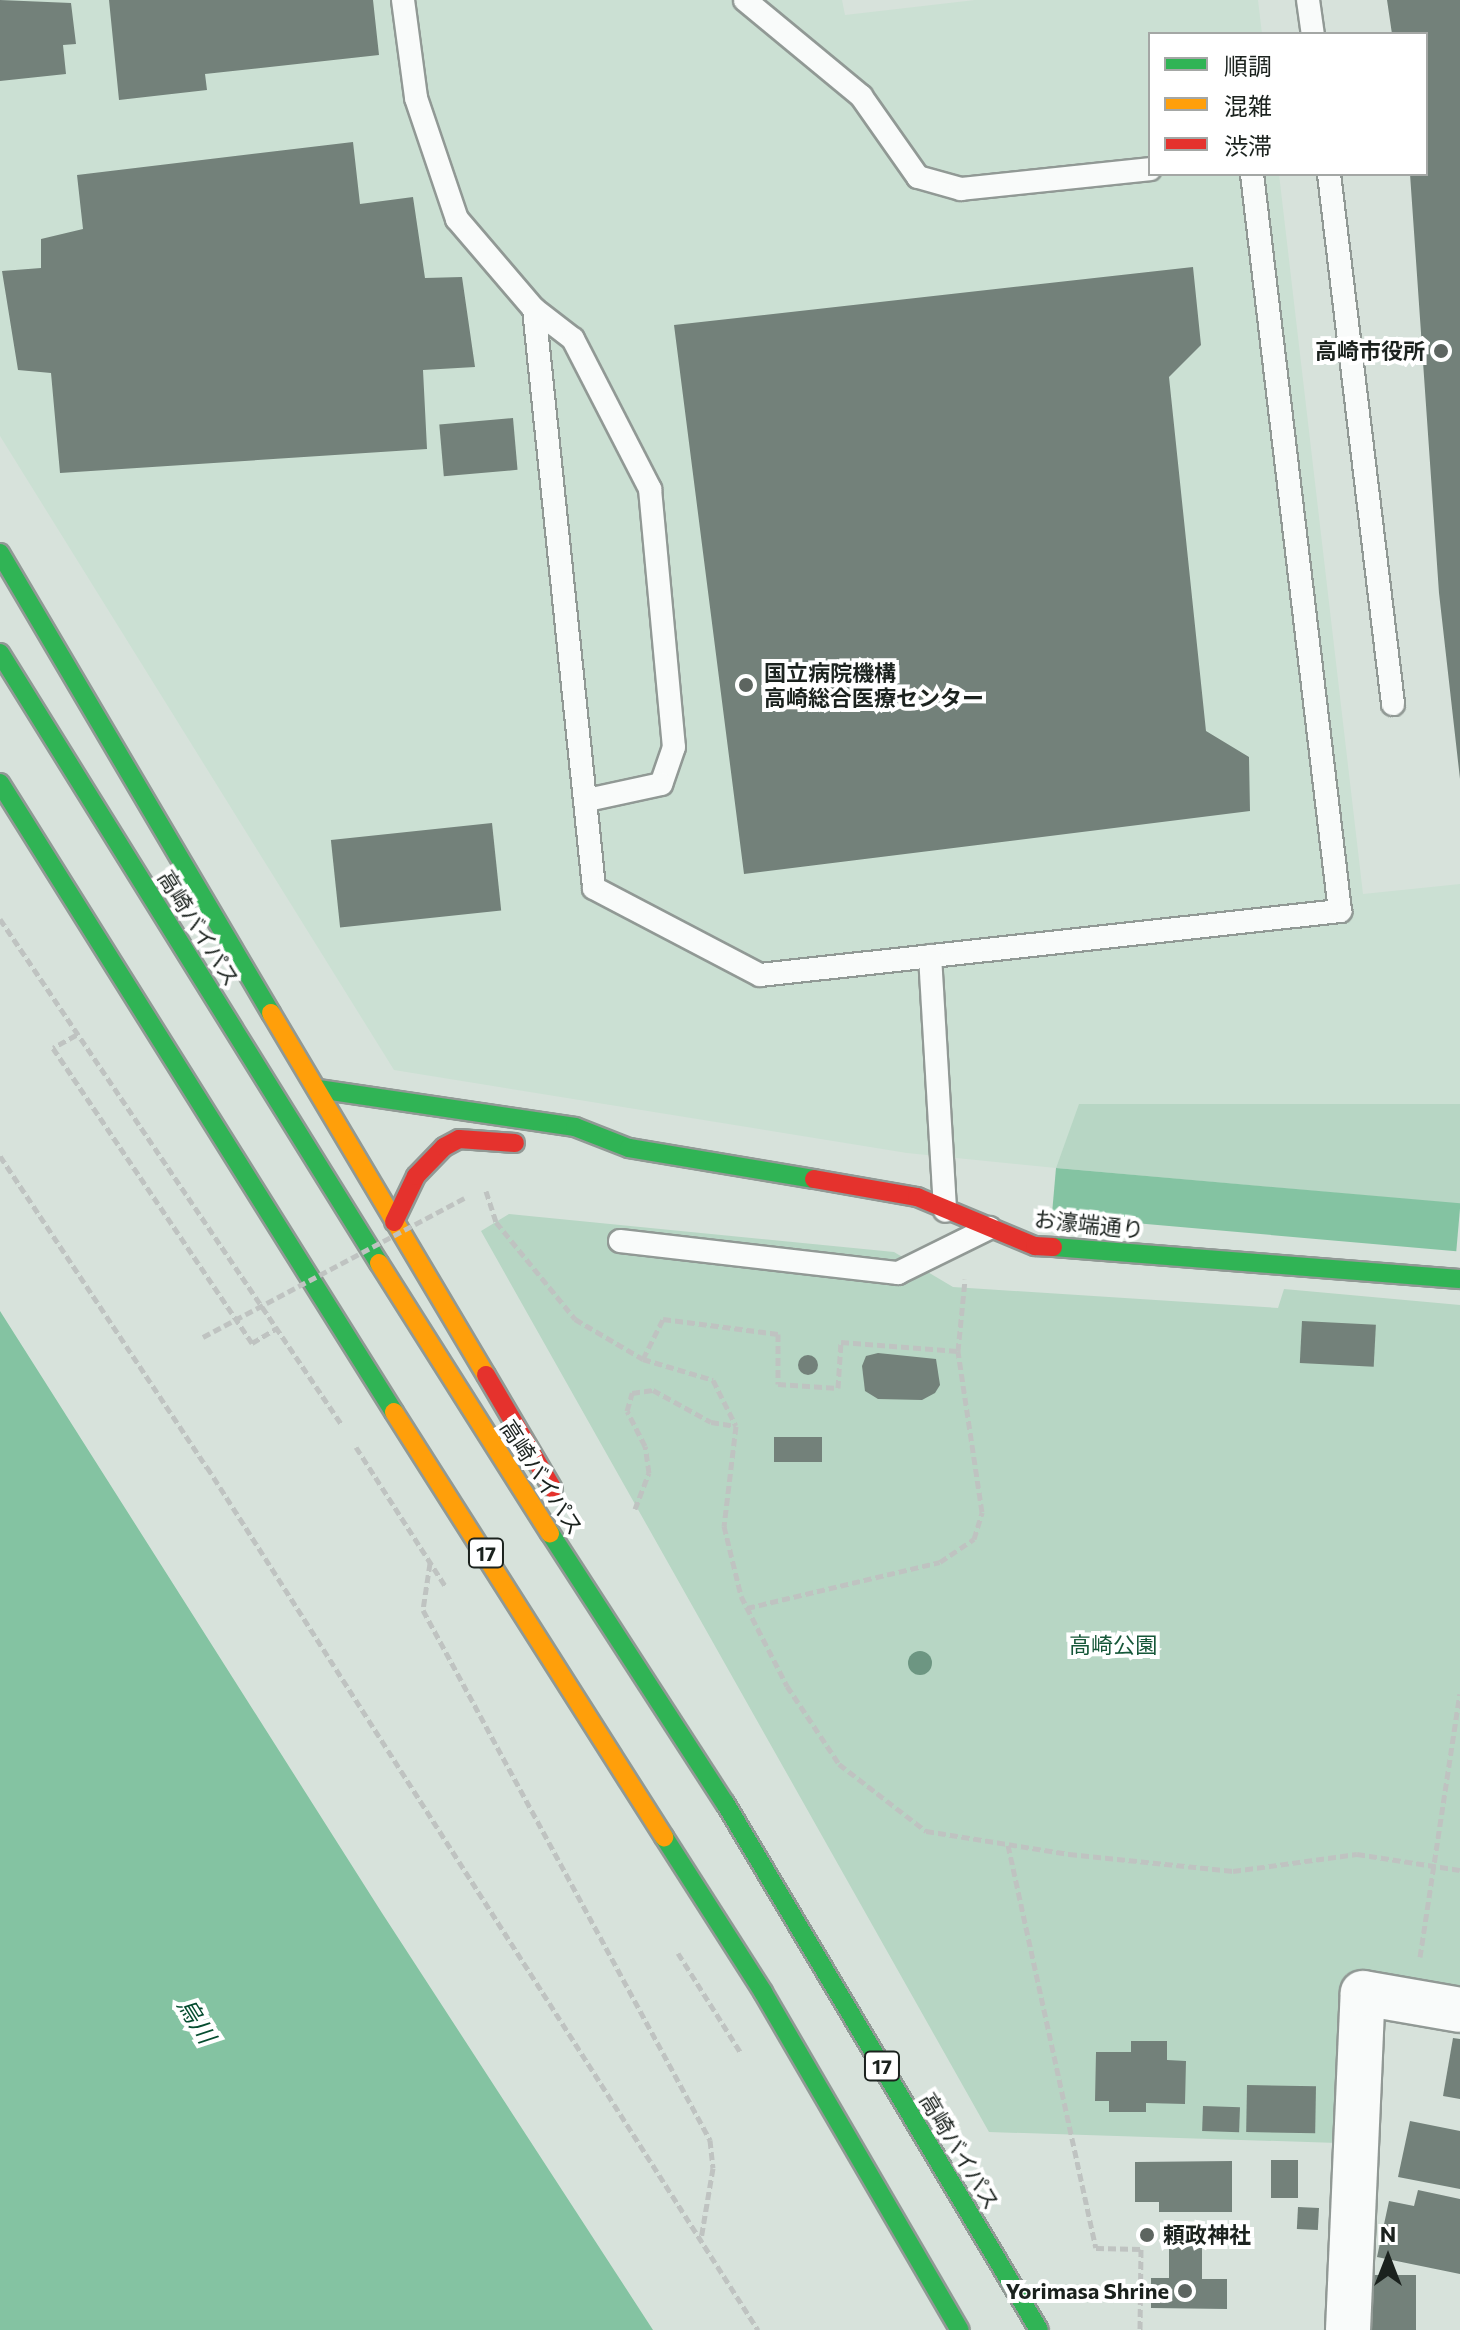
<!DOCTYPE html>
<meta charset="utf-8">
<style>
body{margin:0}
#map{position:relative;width:1460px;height:2330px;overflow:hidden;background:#d7e2db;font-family:Commissioner,"Noto Sans JP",sans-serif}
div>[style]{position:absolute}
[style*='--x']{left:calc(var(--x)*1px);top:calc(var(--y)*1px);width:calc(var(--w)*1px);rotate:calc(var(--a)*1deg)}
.built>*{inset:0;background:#cbe0d3}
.green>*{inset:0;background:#b7d6c4}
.water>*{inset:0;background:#84c3a2;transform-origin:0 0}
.building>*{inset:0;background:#73817a;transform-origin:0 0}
.round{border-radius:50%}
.path>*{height:5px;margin-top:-2.5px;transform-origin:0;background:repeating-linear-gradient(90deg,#bfc3c1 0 8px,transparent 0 12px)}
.roads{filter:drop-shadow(2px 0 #919995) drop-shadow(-2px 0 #919995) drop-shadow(0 2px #919995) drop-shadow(0 -2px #919995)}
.lane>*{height:22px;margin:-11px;padding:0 11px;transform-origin:11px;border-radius:11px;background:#f9fbfa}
.street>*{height:44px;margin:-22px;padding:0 22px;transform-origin:22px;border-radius:22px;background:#f9fbfa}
.fast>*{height:18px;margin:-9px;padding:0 9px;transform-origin:9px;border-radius:9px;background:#30b455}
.slow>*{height:18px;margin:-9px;padding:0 9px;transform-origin:9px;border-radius:9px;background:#ff9f0a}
.jam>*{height:18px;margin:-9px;padding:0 9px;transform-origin:9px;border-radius:9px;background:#e5322d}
.path-bridge>*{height:5px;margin-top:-2.5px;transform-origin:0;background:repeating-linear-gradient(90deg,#bfc3c1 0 8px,transparent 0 12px)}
.trees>*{width:24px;height:24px;margin:-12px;border-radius:50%;background:#6d9682}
.dots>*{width:22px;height:22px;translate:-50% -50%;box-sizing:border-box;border:4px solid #fff;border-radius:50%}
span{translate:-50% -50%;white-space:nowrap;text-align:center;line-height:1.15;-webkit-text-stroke:8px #fff;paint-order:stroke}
.shield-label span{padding:2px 6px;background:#fff;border:2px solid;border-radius:6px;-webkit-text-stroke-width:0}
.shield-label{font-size:20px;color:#1b221e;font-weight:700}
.poi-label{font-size:22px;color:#1b221e;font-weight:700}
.right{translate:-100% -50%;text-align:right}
.left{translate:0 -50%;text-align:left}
.street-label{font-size:22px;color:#1b221e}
.park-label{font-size:22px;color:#165739}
.water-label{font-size:24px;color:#054c2f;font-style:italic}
.legend{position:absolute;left:1148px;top:32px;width:280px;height:144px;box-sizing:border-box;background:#fff;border:2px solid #a4a7a5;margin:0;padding:10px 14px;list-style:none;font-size:24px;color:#1b221e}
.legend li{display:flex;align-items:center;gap:16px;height:40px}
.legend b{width:40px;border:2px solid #a4a7a5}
.north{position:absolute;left:1348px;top:2218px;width:80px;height:80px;-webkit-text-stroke:6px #fff;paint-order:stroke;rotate:0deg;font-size:22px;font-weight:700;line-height:32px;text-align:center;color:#1b221e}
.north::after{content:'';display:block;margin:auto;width:28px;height:36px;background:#1b221e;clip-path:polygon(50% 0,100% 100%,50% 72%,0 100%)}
</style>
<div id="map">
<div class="built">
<i style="clip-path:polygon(0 0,842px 0,845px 15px,975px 0,1258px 0,1262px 34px,1150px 34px,1150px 174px,1279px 174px,1363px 894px,1460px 884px,1460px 1104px,1080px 1104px,1056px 1168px,907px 1153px,394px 1070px,0 436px)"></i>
</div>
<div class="green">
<i style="clip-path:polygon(1079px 1104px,1460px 1104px,1460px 1204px,1056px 1168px)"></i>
<i style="clip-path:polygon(509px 1214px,894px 1252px,953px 1287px,1278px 1308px,1284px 1289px,1460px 1305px,1460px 1993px,1346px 1974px,1338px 2143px,989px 2132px,481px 1231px)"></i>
</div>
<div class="water">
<i style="left:1056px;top:1168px;width:406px;height:48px;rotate:5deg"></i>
<i style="clip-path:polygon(0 1311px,382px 1913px,653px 2330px,0 2330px)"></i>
</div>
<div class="building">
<i style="clip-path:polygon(0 0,71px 3px,76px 44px,63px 45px,66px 74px,0 81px)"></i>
<i style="clip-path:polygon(109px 0,373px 0,379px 55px,205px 74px,207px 90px,119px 100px)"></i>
<i style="clip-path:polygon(1387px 0,1460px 0,1460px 779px,1439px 593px,1410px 174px,1426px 174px,1426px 34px,1392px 34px)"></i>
<i style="clip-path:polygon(353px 142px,360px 204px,413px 197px,425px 278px,462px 277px,475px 367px,423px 370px,427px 449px,60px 473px,51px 373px,18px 370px,2px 271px,41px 268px,41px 239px,83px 229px,77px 175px)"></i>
<i style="clip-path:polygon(1193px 267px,1201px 345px,1169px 377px,1206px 731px,1249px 757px,1250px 811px,744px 874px,674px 325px)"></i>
<i style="left:513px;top:418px;width:52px;height:74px;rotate:85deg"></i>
<i style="left:492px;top:823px;width:88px;height:162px;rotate:84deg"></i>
<i style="left:1302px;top:1321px;width:74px;height:42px;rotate:3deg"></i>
<i style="clip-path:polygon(878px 1353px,936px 1359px,940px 1385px,935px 1393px,922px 1400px,878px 1399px,865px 1391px,862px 1366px,866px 1356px)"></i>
<i class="round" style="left:798px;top:1355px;width:20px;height:20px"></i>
<i style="left:774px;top:1437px;width:48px;height:25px"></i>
<i style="clip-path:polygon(1453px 2038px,1460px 2039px,1460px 2099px,1443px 2096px)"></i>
<i style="clip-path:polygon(1131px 2041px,1167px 2041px,1167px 2060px,1186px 2061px,1185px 2104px,1146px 2103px,1146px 2112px,1109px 2112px,1109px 2101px,1095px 2101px,1096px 2052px,1131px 2052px)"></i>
<i style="left:1247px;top:2085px;width:69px;height:47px;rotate:1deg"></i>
<i style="left:1203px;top:2106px;width:37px;height:25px;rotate:2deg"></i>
<i style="clip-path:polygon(1410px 2121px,1460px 2131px,1460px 2189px,1398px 2177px)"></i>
<i style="left:1271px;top:2160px;width:27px;height:38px"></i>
<i style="clip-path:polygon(1232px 2161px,1232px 2212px,1159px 2212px,1159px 2202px,1135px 2202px,1135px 2162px)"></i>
<i style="clip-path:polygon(1418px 2190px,1460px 2199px,1460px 2274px,1377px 2257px,1389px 2201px,1414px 2206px)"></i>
<i style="left:1298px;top:2207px;width:21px;height:22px;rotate:3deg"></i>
<i style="clip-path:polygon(1169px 2230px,1202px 2231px,1202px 2279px,1227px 2279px,1227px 2309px,1151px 2308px,1151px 2278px,1169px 2278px)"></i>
<i style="left:1370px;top:2275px;width:46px;height:55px"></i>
</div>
<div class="path">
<i style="--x:0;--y:919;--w:611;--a:55.95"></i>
<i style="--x:76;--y:1035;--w:26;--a:151"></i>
<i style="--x:53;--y:1048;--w:356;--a:56"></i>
<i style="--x:252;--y:1343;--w:29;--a:-31"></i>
<i style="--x:0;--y:1156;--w:374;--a:56.4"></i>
<i style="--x:207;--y:1467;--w:1024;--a:57.44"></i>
<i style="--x:486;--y:1191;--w:33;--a:72"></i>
<i style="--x:496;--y:1222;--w:125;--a:50.8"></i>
<i style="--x:575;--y:1319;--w:79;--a:30.5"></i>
<i style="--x:643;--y:1359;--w:73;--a:16.7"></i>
<i style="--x:713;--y:1380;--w:51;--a:63.4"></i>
<i style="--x:736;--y:1426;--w:101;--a:96.8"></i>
<i style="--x:724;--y:1526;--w:72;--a:76.3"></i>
<i style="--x:741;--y:1596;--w:101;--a:62.9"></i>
<i style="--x:787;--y:1686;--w:94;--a:56.3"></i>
<i style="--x:839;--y:1764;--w:110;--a:37.6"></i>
<i style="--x:926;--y:1831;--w:145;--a:9.1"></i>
<i style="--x:1069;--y:1854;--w:165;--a:5.9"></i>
<i style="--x:1233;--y:1871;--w:125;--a:-7.8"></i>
<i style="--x:1357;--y:1854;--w:104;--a:8.8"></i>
<i style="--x:643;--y:1359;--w:45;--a:-63.4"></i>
<i style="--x:663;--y:1319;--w:116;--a:7.4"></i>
<i style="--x:778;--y:1334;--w:50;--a:90"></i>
<i style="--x:778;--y:1384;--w:60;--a:3.8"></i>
<i style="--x:838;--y:1388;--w:46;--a:-86.3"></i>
<i style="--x:841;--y:1342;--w:117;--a:4.4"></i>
<i style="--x:356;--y:1447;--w:166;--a:57.3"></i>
<i style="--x:635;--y:1509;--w:39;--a:-69"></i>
<i style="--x:649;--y:1473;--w:27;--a:-98"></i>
<i style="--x:645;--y:1446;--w:39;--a:-117"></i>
<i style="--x:627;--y:1411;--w:19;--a:-74"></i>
<i style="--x:632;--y:1393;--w:21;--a:-8"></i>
<i style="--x:653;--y:1390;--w:66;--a:28.9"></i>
<i style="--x:711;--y:1422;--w:25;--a:9"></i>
<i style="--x:430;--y:1563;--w:48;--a:98.5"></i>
<i style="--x:423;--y:1610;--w:603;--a:61.56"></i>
<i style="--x:710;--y:2140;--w:28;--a:84"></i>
<i style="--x:713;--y:2168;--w:72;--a:99.6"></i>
<i style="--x:747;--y:1608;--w:198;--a:-13.4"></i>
<i style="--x:940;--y:1562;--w:41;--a:-34.1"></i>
<i style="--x:974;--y:1539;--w:28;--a:-73"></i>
<i style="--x:982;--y:1512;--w:163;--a:-98.5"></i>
<i style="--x:958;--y:1351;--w:72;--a:-84.4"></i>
<i style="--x:1008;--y:1845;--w:412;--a:77.7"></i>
<i style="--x:1096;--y:2248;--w:45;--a:1.3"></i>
<i style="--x:1141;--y:2249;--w:81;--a:90.7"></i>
<i style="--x:678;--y:1953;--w:118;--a:57.8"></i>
<i style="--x:1420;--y:1957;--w:266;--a:-81.4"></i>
</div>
<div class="roads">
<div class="lane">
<i style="--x:403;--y:0;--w:99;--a:82.4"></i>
<i style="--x:416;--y:98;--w:128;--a:71.3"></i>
<i style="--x:457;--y:219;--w:118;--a:49.5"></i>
<i style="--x:534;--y:309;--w:49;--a:37.6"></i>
<i style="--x:573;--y:339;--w:169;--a:62.8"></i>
<i style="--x:650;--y:489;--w:259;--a:84.7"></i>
<i style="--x:674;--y:747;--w:39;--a:109"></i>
<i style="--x:661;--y:784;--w:76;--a:167.8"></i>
<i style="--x:745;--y:0;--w:151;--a:39.6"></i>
<i style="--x:861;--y:96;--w:99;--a:54.9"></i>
<i style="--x:918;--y:177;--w:45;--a:15.6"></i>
<i style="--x:961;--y:189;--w:190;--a:-6"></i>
<i style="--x:1308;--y:0;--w:34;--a:82"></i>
<i style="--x:1329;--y:174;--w:534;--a:83.11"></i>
<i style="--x:534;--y:309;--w:582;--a:84.08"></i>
<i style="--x:594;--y:888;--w:187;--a:27.7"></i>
<i style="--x:760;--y:975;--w:584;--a:-6.3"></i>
<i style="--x:1340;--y:911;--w:742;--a:-96.81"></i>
<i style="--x:930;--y:956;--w:255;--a:86.6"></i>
<i style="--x:620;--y:1241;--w:280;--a:6.6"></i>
<i style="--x:898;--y:1273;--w:102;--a:-26.3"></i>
</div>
<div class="street">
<i style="--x:1348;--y:2330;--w:337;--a:-87.5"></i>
<i style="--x:1363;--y:1993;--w:98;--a:9.9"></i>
</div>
<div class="fast">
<i style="--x:0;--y:553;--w:534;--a:59.5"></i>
<i style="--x:0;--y:653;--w:718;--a:58.15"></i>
<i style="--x:0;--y:783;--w:742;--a:57.94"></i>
<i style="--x:318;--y:1089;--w:260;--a:8.4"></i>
<i style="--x:575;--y:1127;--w:58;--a:21.3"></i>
<i style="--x:629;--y:1148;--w:188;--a:9.5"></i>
<i style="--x:1053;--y:1247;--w:408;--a:4.5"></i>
<i style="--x:550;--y:1533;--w:322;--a:57.1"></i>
<i style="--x:725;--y:1803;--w:613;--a:59.21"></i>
<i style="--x:664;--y:1837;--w:184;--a:57.4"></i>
<i style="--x:763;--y:1992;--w:391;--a:59.8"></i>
</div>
<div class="slow">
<i style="--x:271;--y:1013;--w:421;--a:59.3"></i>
<i style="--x:379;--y:1263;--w:320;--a:57.7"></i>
<i style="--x:394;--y:1412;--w:504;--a:57.57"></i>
</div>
<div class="jam">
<i style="--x:814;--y:1179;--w:105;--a:9.9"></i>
<i style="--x:917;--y:1197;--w:128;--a:22.6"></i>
<i style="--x:1035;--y:1246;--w:18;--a:3"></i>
<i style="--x:394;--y:1222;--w:51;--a:-64.4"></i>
<i style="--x:416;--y:1176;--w:40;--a:-46"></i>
<i style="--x:444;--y:1147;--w:17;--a:-28"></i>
<i style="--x:459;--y:1139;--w:56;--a:4.1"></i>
<i style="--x:486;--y:1375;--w:132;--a:59.6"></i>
</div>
</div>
<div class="path-bridge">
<i style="--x:203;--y:1337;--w:300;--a:-28"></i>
</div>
<div class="trees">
<i style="left:920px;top:1663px"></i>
</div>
<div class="dots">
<i style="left:1441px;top:351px;background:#5d6560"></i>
<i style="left:746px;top:685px;background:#5d6560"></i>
<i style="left:1147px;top:2235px;background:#5d6560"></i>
<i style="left:1185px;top:2291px;background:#5d6560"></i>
</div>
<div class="shield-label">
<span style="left:486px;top:1553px">17</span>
<span style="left:882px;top:2066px">17</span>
</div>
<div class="poi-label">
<span class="right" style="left:1425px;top:351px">高崎市役所</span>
<span class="left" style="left:764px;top:685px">国立病院機構<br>高崎総合医療センター</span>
<span class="left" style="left:1163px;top:2235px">頼政神社</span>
<span class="right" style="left:1169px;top:2291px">Yorimasa Shrine</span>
</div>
<div class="street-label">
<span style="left:199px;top:928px;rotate:58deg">高崎バイパス</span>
<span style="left:1089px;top:1224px;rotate:6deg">お濠端通り</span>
<span style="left:542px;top:1477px;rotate:57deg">高崎バイパス</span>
<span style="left:960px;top:2151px;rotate:59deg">高崎バイパス</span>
</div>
<div class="park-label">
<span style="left:1113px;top:1645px">高崎公園</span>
</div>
<div class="water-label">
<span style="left:197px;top:2020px;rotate:58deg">烏川</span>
</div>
<ul class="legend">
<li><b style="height:10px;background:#30b455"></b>順調</li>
<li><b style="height:10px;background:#ff9f0a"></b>混雑</li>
<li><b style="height:10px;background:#e5322d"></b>渋滞</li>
</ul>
<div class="north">N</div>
</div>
